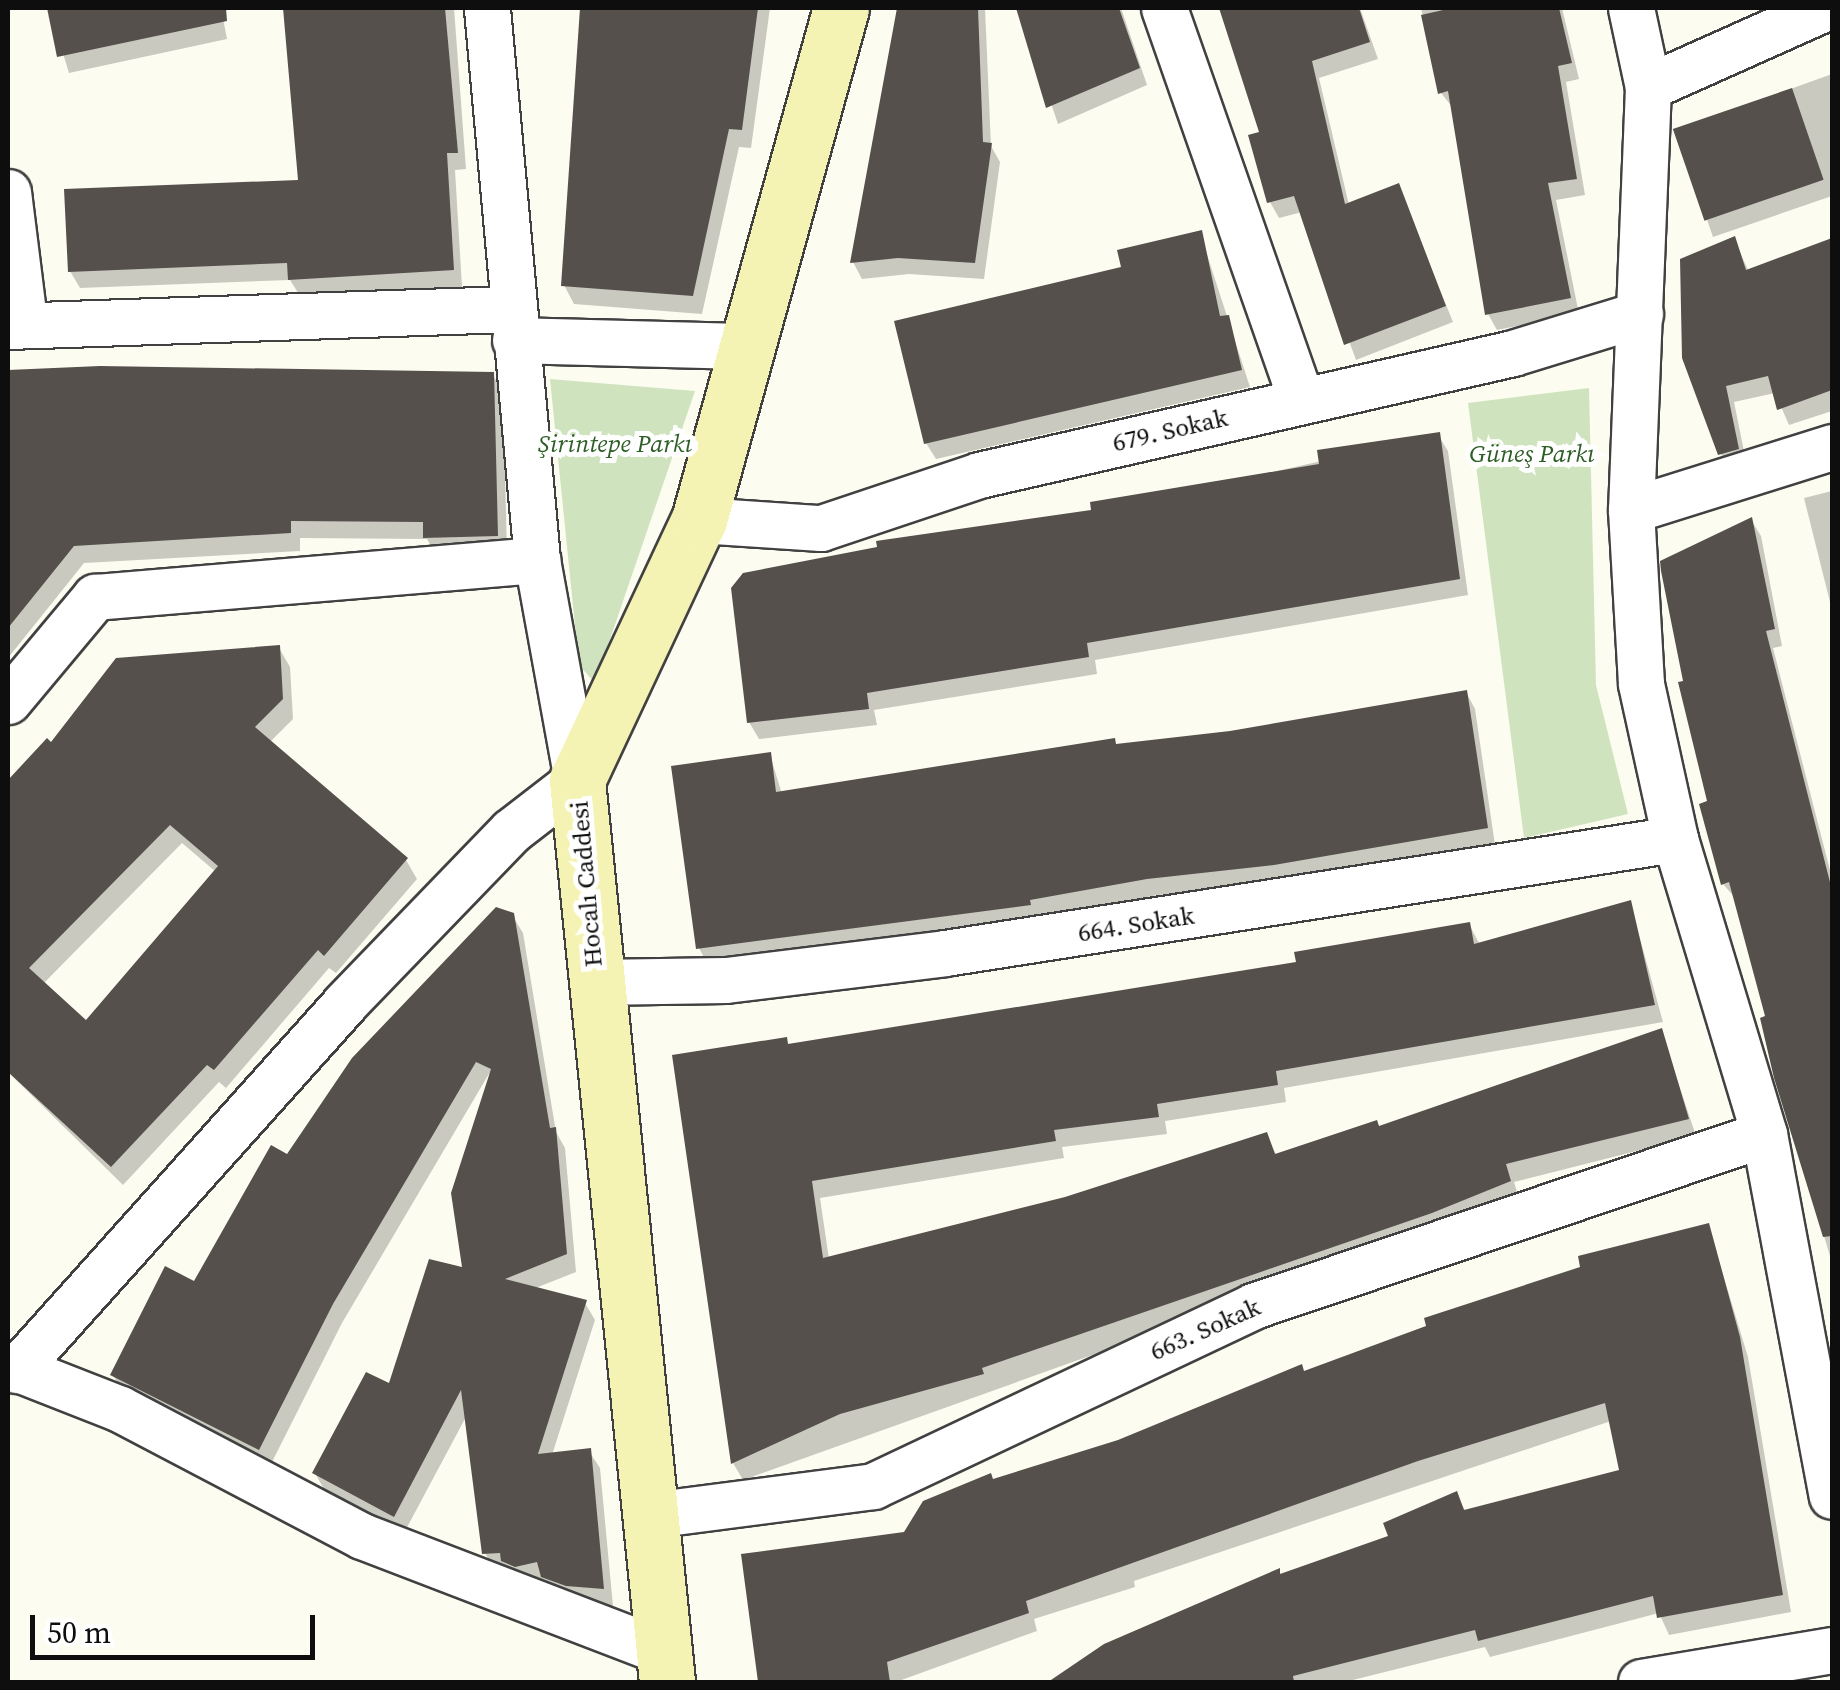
<!DOCTYPE html>
<meta charset="utf-8">
<style>
body{margin:0}
#map{position:relative;width:1840px;height:1690px;overflow:hidden;background:#fdfcf1;font-family:"Source Serif 4",serif}
div>[style]{position:absolute}
[style*='--x']{left:calc(var(--x)*1px);top:calc(var(--y)*1px);width:calc(var(--w)*1px);rotate:calc(var(--a)*1deg)}
.green>*{inset:0;background:#cfe4be}
.shadow>*{inset:0;background:#0003}
.building>*{inset:0;background:#55504c;transform-origin:0 0}
.roads{filter:drop-shadow(2px 0 #414141) drop-shadow(-2px 0 #414141) drop-shadow(0 2px #414141) drop-shadow(0 -2px #414141)}
.street>*{height:45px;margin:-22.5px;padding:0 22.5px;transform-origin:22.5px;border-radius:22.5px;background:#fff}
.secondary>*{height:55px;margin:-27.5px;padding:0 27.5px;transform-origin:27.5px;border-radius:27.5px;background:#f5f3b3}
span{translate:-50% -50%;white-space:nowrap;text-align:center;line-height:1.15;-webkit-text-stroke:10px #fff;paint-order:stroke}
.street-label{font-size:25px;color:#0e0e0e}
.park-label{font-size:25px;color:#2d5e26;font-style:italic}
.frame{position:absolute;inset:0;border:10px solid #0e0e0e;pointer-events:none}
.scale{position:absolute;left:30px;top:1615px;width:285px;height:45px;box-sizing:border-box;border:5px solid #0e0e0e;border-top:0;padding-left:12px;font-size:30px;line-height:35px;white-space:nowrap;color:#0e0e0e;-webkit-text-stroke:8px #fff;paint-order:stroke}
</style>
<div id="map">
<div class="green">
<i style="clip-path:polygon(550px 379px,695px 391px,595px 683px,579px 665px)"></i>
<i style="clip-path:polygon(1589px 388px,1596px 685px,1628px 814px,1524px 838px,1468px 403px)"></i>
</div>
<div class="shadow">
<i style="clip-path:polygon(49px 8px,221px 8px,227px 39px,69px 73px)"></i>
<i style="clip-path:polygon(287px 8px,454px 8px,466px 169px,455px 170px,462px 287px,300px 296px,290px 280px,80px 288px,70px 271px,301px 182px)"></i>
<i style="clip-path:polygon(583px 8px,770px 8px,751px 148px,739px 147px,702px 314px,574px 304px,564px 285px)"></i>
<i style="clip-path:polygon(899px 8px,985px 8px,991px 146px,1000px 162px,984px 279px,909px 274px,862px 279px,853px 262px)"></i>
<i style="clip-path:polygon(1019px 8px,1121px 8px,1147px 85px,1058px 124px)"></i>
<i style="clip-path:polygon(1221px 8px,1360px 8px,1378px 59px,1319px 78px,1349px 205px,1398px 186px,1453px 322px,1356px 360px,1302px 212px,1279px 218px,1270px 202px,1262px 133px)"></i>
<i style="clip-path:polygon(1421px 8px,1562px 8px,1579px 79px,1566px 82px,1585px 195px,1556px 200px,1579px 314px,1497px 330px,1488px 314px,1453px 108px,1441px 93px)"></i>
<i style="clip-path:polygon(1832px 74px,1832px 196px,1713px 237px,1676px 130px)"></i>
<i style="clip-path:polygon(1200px 233px,1250px 387px,936px 459px,926px 443px)"></i>
<i style="clip-path:polygon(1734px 239px,1749px 272px,1832px 241px,1832px 411px,1789px 425px,1775px 393px,1734px 402px,1747px 466px,1730px 471px,1721px 454px)"></i>
<i style="clip-path:polygon(8px 373px,492px 374px,503px 392px,507px 553px,436px 555px,427px 539px,300px 538px,300px 551px,84px 563px,8px 658px,8px 453px,18px 462px,8px 420px)"></i>
<i style="clip-path:polygon(1438px 435px,1448px 451px,1468px 595px,1095px 660px,1097px 674px,874px 710px,877px 725px,759px 739px,749px 722px,1093px 512px)"></i>
<i style="clip-path:polygon(1832px 491px,1832px 610px,1804px 498px)"></i>
<i style="clip-path:polygon(1751px 520px,1761px 536px,1782px 646px,1773px 648px,1832px 878px,1832px 1263px,1777px 1077px,1769px 1018px,1736px 899px,1723px 884px,1686px 683px)"></i>
<i style="clip-path:polygon(evenodd,279px 648px,290px 667px,293px 719px,269px 743px,406px 860px,417px 879px,336px 973px,329px 968px,226px 1088px,219px 1082px,123px 1185px,8px 1072px,8px 783px,47px 742px,52px 746px,279px 648px,182px 843px,216px 872px,86px 1024px,43px 984px,182px 843px)"></i>
<i style="clip-path:polygon(1466px 692px,1475px 709px,1495px 845px,1285px 881px,1158px 895px,951px 935px,708px 965px,699px 948px,770px 755px,782px 794px,1231px 733px)"></i>
<i style="clip-path:polygon(1630px 902px,1663px 1022px,1284px 1088px,1286px 1102px,1165px 1121px,1167px 1134px,1062px 1147px,1064px 1158px,820px 1198px,829px 1259px,1066px 1199px,1266px 1135px,1277px 1156px,1380px 1129px,1661px 1031px,1696px 1136px,1514px 1182px,1519px 1199px,1442px 1230px,743px 1480px,733px 1463px,786px 1040px,790px 1046px,1299px 964px,1469px 924px,1480px 945px)"></i>
<i style="clip-path:polygon(512px 915px,523px 933px,556px 1132px,565px 1148px,576px 1272px,533px 1289px,585px 1303px,595px 1320px,552px 1455px,589px 1451px,600px 1468px,613px 1606px,578px 1604px,554px 1594px,545px 1580px,526px 1584px,495px 1571px,485px 1553px,467px 1415px,404px 1533px,325px 1491px,315px 1473px,390px 1387px,465px 1271px,490px 1072px,342px 1323px,270px 1466px,123px 1392px,113px 1375px,195px 1284px,288px 1157px)"></i>
<i style="clip-path:polygon(1708px 1225px,1748px 1357px,1791px 1612px,1669px 1635px,1659px 1613px,1490px 1657px,1485px 1647px,1345px 1682px,1052px 1682px,1106px 1646px,1279px 1571px,1282px 1576px,1391px 1538px,1456px 1494px,1466px 1512px,1622px 1472px,1611px 1421px,1134px 1581px,1135px 1587px,1034px 1619px,1037px 1631px,896px 1682px,757px 1682px,905px 1534px,993px 1482px,1119px 1442px)"></i>
</div>
<div class="building">
<i style="clip-path:polygon(47px 8px,226px 8px,227px 21px,57px 57px)"></i>
<i style="clip-path:polygon(283px 8px,445px 8px,458px 153px,447px 153px,454px 270px,288px 280px,287px 263px,68px 272px,64px 189px,298px 180px)"></i>
<i style="clip-path:polygon(580px 8px,758px 8px,742px 130px,729px 129px,693px 296px,561px 286px)"></i>
<i style="clip-path:polygon(897px 8px,978px 8px,983px 142px,992px 143px,975px 263px,898px 258px,850px 263px)"></i>
<i style="clip-path:polygon(1016px 8px,1119px 8px,1140px 68px,1046px 108px)"></i>
<i style="clip-path:polygon(1219px 8px,1359px 8px,1370px 42px,1312px 61px,1345px 204px,1399px 183px,1446px 306px,1344px 345px,1294px 196px,1267px 203px,1248px 135px,1259px 132px)"></i>
<i style="clip-path:polygon(1452px 8px,1559px 8px,1572px 63px,1558px 66px,1577px 179px,1548px 183px,1571px 298px,1485px 315px,1448px 91px,1438px 94px,1421px 15px)"></i>
<i style="left:1792px;top:88px;width:97px;height:126px;rotate:71deg"></i>
<i style="clip-path:polygon(1202px 230px,1220px 316px,1229px 315px,1242px 370px,924px 444px,894px 321px,1121px 267px,1117px 250px)"></i>
<i style="clip-path:polygon(1735px 236px,1746px 270px,1832px 238px,1832px 390px,1777px 410px,1768px 376px,1726px 386px,1739px 449px,1718px 455px,1682px 358px,1680px 259px)"></i>
<i style="clip-path:polygon(100px 366px,494px 372px,498px 536px,423px 538px,423px 522px,291px 521px,291px 533px,74px 546px,8px 628px,8px 370px)"></i>
<i style="clip-path:polygon(1440px 432px,1460px 579px,1087px 643px,1089px 657px,867px 693px,869px 709px,747px 723px,731px 588px,743px 573px,877px 547px,876px 541px,1091px 510px,1090px 502px,1319px 464px,1317px 450px)"></i>
<i style="clip-path:polygon(1752px 517px,1775px 629px,1766px 631px,1832px 890px,1832px 1236px,1823px 1237px,1774px 1078px,1760px 1018px,1765px 1016px,1729px 882px,1721px 885px,1699px 804px,1707px 801px,1678px 682px,1683px 681px,1661px 571px,1660px 561px)"></i>
<i style="clip-path:polygon(evenodd,280px 645px,283px 699px,255px 727px,408px 858px,324px 956px,318px 950px,214px 1070px,207px 1065px,111px 1167px,8px 1072px,8px 780px,47px 738px,51px 742px,116px 658px,280px 645px,170px 825px,218px 866px,86px 1020px,29px 968px,170px 825px)"></i>
<i style="clip-path:polygon(1467px 690px,1488px 828px,1274px 865px,1147px 879px,1030px 900px,1031px 905px,696px 949px,671px 766px,771px 752px,776px 792px,1115px 738px,1116px 744px,1230px 731px)"></i>
<i style="clip-path:polygon(1631px 900px,1655px 1005px,1276px 1071px,1278px 1085px,1157px 1104px,1159px 1117px,1054px 1130px,1056px 1141px,812px 1181px,823px 1258px,1065px 1197px,1267px 1132px,1275px 1154px,1377px 1120px,1379px 1126px,1662px 1028px,1689px 1119px,1506px 1164px,1511px 1181px,1432px 1213px,982px 1368px,984px 1374px,840px 1414px,731px 1464px,672px 1055px,787px 1037px,788px 1044px,1296px 962px,1294px 952px,1470px 922px,1474px 944px)"></i>
<i style="clip-path:polygon(496px 907px,514px 913px,550px 1128px,556px 1127px,567px 1254px,505px 1279px,587px 1300px,538px 1454px,591px 1448px,604px 1589px,566px 1586px,541px 1577px,537px 1562px,515px 1567px,501px 1561px,500px 1553px,482px 1554px,461px 1390px,394px 1517px,312px 1473px,366px 1372px,389px 1383px,429px 1259px,462px 1267px,451px 1193px,491px 1069px,476px 1062px,333px 1304px,259px 1450px,110px 1375px,165px 1266px,194px 1281px,271px 1145px,287px 1154px,352px 1058px)"></i>
<i style="clip-path:polygon(1709px 1223px,1740px 1337px,1783px 1595px,1657px 1618px,1653px 1596px,1478px 1641px,1475px 1630px,1293px 1676px,1294px 1682px,1048px 1682px,1104px 1644px,1280px 1568px,1280px 1574px,1388px 1536px,1383px 1523px,1457px 1491px,1464px 1510px,1619px 1470px,1605px 1403px,1418px 1461px,1026px 1601px,1029px 1613px,887px 1662px,890px 1682px,758px 1682px,741px 1554px,904px 1532px,923px 1501px,991px 1473px,993px 1479px,1118px 1440px,1302px 1364px,1304px 1371px,1426px 1326px,1424px 1318px,1580px 1267px,1578px 1256px)"></i>
</div>
<div class="roads">
<div class="street">
<i style="--x:1164;--y:8;--w:415;--a:70.7"></i>
<i style="--x:1631;--y:8;--w:81;--a:77.9"></i>
<i style="--x:1648;--y:87;--w:423;--a:92.3"></i>
<i style="--x:1631;--y:510;--w:174;--a:86.7"></i>
<i style="--x:1641;--y:684;--w:159;--a:77.6"></i>
<i style="--x:1675;--y:839;--w:308;--a:73.2"></i>
<i style="--x:1764;--y:1134;--w:368;--a:79.4"></i>
<i style="--x:1648;--y:87;--w:194;--a:-24.1"></i>
<i style="--x:8;--y:192;--w:130;--a:82.9"></i>
<i style="--x:8;--y:326;--w:502;--a:-1.94"></i>
<i style="--x:515;--y:340;--w:234;--a:1.5"></i>
<i style="--x:1631;--y:510;--w:211;--a:-17.4"></i>
<i style="--x:699;--y:520;--w:122;--a:3.8"></i>
<i style="--x:821;--y:528;--w:167;--a:-18.5"></i>
<i style="--x:979;--y:475;--w:548;--a:-12.87"></i>
<i style="--x:1513;--y:353;--w:133;--a:-17.1"></i>
<i style="--x:8;--y:701;--w:136;--a:-50.1"></i>
<i style="--x:95;--y:597;--w:444;--a:-4.8"></i>
<i style="--x:595;--y:982;--w:131;--a:-0.9"></i>
<i style="--x:726;--y:980;--w:221;--a:-7"></i>
<i style="--x:945;--y:953;--w:739;--a:-8.88"></i>
<i style="--x:8;--y:1365;--w:120;--a:21.4"></i>
<i style="--x:120;--y:1409;--w:273;--a:27.7"></i>
<i style="--x:362;--y:1536;--w:324;--a:21"></i>
<i style="--x:16;--y:1370;--w:491;--a:-48.1"></i>
<i style="--x:344;--y:1004;--w:240;--a:-46"></i>
<i style="--x:511;--y:831;--w:83;--a:-37.7"></i>
<i style="--x:577;--y:780;--w:224;--a:-100.3"></i>
<i style="--x:537;--y:560;--w:554;--a:-95.18"></i>
<i style="--x:651;--y:1515;--w:224;--a:-7.4"></i>
<i style="--x:873;--y:1486;--w:420;--a:-25.3"></i>
<i style="--x:1253;--y:1306;--w:539;--a:-18.6"></i>
<i style="--x:1641;--y:1682;--w:194;--a:-9.5"></i>
</div>
<div class="secondary">
<i style="--x:667;--y:1682;--w:906;--a:-95.7"></i>
<i style="--x:577;--y:780;--w:287;--a:-64.9"></i>
<i style="--x:699;--y:520;--w:531;--a:-74.5"></i>
</div>
</div>
<div class="street-label">
<span style="left:1170px;top:430px;rotate:-13deg">679. Sokak</span>
<span style="left:586px;top:884px;rotate:-95deg">Hocalı Caddesi</span>
<span style="left:1136px;top:924px;rotate:-9deg">664. Sokak</span>
<span style="left:1205px;top:1329px;rotate:-24deg">663. Sokak</span>
</div>
<div class="park-label">
<span style="left:615px;top:443px">Şirintepe Parkı</span>
<span style="left:1532px;top:453px">Güneş Parkı</span>
</div>
<div class="frame"></div>
<div class="scale">50 m</div>
</div>
